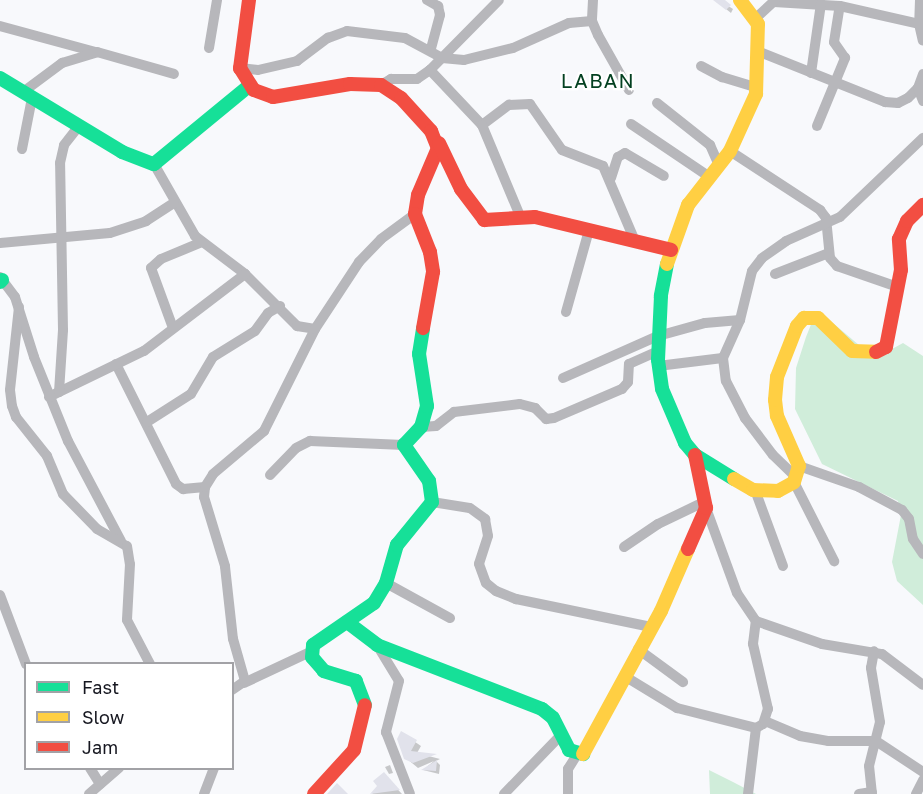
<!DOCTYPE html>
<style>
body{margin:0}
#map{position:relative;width:923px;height:794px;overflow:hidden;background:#f8f9fc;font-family:"Golos Text",sans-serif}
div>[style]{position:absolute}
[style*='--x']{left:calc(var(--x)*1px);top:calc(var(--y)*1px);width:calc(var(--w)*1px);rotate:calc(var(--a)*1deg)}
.green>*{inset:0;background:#d0edda}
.shadow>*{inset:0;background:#0003}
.building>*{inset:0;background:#e1e2eb}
.street>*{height:10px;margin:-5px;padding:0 5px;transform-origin:5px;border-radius:5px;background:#b7b7bb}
.fast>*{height:14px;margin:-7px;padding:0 7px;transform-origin:7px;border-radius:7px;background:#16e098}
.slow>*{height:14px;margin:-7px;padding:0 7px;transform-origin:7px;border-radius:7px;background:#ffcf43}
.jam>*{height:14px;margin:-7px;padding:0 7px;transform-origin:7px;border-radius:7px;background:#f24e42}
span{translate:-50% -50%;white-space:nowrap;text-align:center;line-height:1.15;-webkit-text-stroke:4.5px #fff;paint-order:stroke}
.neighbourhood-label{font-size:20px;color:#044121;letter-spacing:1.5px}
.legend{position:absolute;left:24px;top:662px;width:210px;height:108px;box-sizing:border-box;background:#fff;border:2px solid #a2a2a6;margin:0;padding:8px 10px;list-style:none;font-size:18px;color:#161720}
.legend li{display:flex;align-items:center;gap:12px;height:30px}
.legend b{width:30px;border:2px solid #a2a2a6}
</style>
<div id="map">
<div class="green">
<i style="clip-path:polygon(827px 318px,866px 351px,892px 349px,903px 343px,923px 356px,923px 605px,897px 581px,892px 562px,901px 515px,898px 501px,822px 464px,795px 409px,796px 368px,806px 337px,812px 322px)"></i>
<i style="clip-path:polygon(709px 770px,733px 782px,756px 794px,710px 794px)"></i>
</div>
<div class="shadow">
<i style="clip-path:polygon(719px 0,733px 9px,731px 13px,721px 5px)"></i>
<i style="clip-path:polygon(402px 733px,421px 746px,417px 753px,440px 759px,436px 761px,440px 765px,439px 774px,423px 770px,434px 761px,418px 768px,406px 758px)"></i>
<i style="clip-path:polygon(385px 767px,390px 765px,393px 773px,389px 774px)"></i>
<i style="clip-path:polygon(388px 779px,402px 794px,372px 794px,379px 786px)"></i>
</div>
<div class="building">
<i style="clip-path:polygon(713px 0,725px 0,731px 5px,726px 10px)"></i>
<i style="clip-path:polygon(401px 731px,417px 740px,411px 751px,437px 754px,413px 763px,404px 759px,397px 739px)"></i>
<i style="clip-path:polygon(437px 760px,436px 771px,421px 770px)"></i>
<i style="clip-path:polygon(384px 772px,400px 790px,370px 794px,377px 786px,373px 781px)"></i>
<i style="clip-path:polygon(337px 783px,348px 794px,327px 794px)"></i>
</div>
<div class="street">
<i style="--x:427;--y:0;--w:13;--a:29"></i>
<i style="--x:438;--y:6;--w:9;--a:77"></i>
<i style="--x:440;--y:15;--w:35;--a:105"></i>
<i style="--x:593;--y:0;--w:21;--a:93"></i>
<i style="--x:592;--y:21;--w:15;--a:67"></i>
<i style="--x:598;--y:35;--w:63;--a:60.6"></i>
<i style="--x:920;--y:0;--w:24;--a:92"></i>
<i style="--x:919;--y:24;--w:17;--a:77"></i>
<i style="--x:774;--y:2;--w:66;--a:3.5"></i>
<i style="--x:840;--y:6;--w:81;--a:12.8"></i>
<i style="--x:756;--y:18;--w:26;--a:-43"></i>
<i style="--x:0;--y:26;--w:99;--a:15.2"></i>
<i style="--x:209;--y:48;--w:49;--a:-80.5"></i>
<i style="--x:760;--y:52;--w:135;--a:21.8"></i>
<i style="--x:885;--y:102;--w:13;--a:4"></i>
<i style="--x:898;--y:103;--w:11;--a:-27"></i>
<i style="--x:908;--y:98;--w:14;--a:-45"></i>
<i style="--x:918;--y:88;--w:15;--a:-70"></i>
<i style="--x:701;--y:66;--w:24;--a:28"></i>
<i style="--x:722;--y:77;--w:37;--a:17"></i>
<i style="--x:240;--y:68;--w:18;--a:6"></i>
<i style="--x:258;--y:70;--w:40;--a:-13"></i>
<i style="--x:297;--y:61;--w:39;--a:-37"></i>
<i style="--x:328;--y:38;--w:20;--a:-20"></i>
<i style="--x:347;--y:31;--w:58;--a:6.9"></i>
<i style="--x:405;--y:38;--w:42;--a:28.4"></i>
<i style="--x:442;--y:58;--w:22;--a:5"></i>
<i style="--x:464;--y:60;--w:50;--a:-13.8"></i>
<i style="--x:513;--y:48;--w:61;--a:-24.1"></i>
<i style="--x:569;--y:23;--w:23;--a:-5"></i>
<i style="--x:430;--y:70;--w:76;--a:46.6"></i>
<i style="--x:482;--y:125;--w:34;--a:-37"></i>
<i style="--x:509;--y:105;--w:21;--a:-3"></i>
<i style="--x:530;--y:104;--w:56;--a:55.2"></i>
<i style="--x:562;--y:150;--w:44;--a:21.3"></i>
<i style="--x:603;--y:166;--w:82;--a:66.9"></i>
<i style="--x:811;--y:73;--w:70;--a:-81.8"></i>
<i style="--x:381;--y:85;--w:12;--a:-31"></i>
<i style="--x:391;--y:79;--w:26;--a:0"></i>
<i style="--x:417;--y:79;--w:16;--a:-35"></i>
<i style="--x:430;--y:70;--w:98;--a:-45.4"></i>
<i style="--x:918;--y:88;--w:14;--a:69"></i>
<i style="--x:23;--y:92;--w:49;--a:-36.6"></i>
<i style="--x:62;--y:63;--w:37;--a:-17"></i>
<i style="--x:97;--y:52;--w:80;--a:15.9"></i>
<i style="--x:657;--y:103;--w:68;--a:38.4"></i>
<i style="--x:710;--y:145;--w:22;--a:66"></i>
<i style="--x:631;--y:124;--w:93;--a:34"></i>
<i style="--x:482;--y:125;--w:99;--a:67.3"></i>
<i style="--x:817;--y:126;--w:74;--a:-67.6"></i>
<i style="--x:845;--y:58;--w:19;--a:-125"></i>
<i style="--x:834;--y:42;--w:36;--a:-81"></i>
<i style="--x:22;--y:149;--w:52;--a:-78.9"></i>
<i style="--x:730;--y:151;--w:108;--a:33.2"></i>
<i style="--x:820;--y:210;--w:10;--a:53"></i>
<i style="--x:826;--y:218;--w:40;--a:84.3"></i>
<i style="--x:830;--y:258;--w:11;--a:49"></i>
<i style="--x:837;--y:266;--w:65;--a:19"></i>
<i style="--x:154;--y:164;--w:83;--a:60.3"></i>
<i style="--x:195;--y:236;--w:63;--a:37.2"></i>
<i style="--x:245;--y:274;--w:74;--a:45"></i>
<i style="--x:297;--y:326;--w:18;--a:9"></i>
<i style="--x:611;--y:178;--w:22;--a:-72"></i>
<i style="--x:618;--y:157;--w:8;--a:-30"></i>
<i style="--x:625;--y:153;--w:45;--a:30.5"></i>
<i style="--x:0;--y:243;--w:110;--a:-5.2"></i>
<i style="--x:110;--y:233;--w:38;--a:-18"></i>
<i style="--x:146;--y:221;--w:33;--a:-33"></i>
<i style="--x:775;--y:274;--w:58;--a:-21.3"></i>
<i style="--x:0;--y:277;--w:25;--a:53"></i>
<i style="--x:15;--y:297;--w:63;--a:72.4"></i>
<i style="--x:34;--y:357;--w:91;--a:68"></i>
<i style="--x:68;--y:441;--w:113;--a:62.1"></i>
<i style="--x:19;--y:307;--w:83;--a:96.2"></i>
<i style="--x:10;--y:390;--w:16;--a:83"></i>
<i style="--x:12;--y:406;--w:12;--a:70"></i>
<i style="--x:16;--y:417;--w:50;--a:51.5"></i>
<i style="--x:47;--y:456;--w:41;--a:67.2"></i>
<i style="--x:63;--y:494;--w:49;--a:45.8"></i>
<i style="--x:97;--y:529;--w:34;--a:30"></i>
<i style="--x:127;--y:546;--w:18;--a:81"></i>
<i style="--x:130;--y:564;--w:56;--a:93.1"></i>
<i style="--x:127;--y:620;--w:50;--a:62.4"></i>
<i style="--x:566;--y:312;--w:85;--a:-74.3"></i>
<i style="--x:173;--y:328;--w:64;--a:-110.1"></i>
<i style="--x:151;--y:268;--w:13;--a:-42"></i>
<i style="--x:161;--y:259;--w:44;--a:-22.5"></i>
<i style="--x:723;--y:358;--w:23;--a:83"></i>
<i style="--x:726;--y:381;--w:42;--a:62.8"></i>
<i style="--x:745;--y:418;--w:46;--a:52.9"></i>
<i style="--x:773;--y:455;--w:33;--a:44"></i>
<i style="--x:116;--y:364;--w:134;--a:63.4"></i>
<i style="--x:176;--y:484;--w:9;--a:36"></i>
<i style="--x:183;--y:489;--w:22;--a:-5"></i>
<i style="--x:658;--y:366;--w:65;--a:-7"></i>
<i style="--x:723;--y:358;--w:42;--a:-65.9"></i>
<i style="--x:740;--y:320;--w:50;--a:-76.2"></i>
<i style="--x:752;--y:271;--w:16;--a:-52"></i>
<i style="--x:762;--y:258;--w:29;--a:-35"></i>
<i style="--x:786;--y:241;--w:59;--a:-24"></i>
<i style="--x:840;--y:217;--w:115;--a:-43.6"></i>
<i style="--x:563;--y:378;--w:104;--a:-23.9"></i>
<i style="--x:658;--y:336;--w:49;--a:-15.5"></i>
<i style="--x:705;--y:323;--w:35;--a:-5"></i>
<i style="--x:59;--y:392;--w:94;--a:-25.8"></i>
<i style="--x:144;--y:351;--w:127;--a:-37.3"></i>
<i style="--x:49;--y:397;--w:11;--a:-27"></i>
<i style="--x:59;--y:392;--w:62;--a:-86.3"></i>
<i style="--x:63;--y:330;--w:167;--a:-91"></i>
<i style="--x:60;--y:163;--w:18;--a:-77"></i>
<i style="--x:64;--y:145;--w:24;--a:-52"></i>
<i style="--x:147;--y:422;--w:52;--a:-32.5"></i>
<i style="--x:191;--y:394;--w:43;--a:-59.3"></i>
<i style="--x:213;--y:357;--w:49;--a:-31.8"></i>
<i style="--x:255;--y:331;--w:22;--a:-54"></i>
<i style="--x:268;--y:313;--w:14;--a:-30"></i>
<i style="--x:421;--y:427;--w:15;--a:-4"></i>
<i style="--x:436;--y:426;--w:23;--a:-38"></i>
<i style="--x:454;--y:412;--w:66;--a:-6.9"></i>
<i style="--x:520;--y:404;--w:16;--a:15"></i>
<i style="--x:535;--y:408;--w:16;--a:45"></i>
<i style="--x:546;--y:419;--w:8;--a:-7"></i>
<i style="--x:554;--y:418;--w:74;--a:-23.1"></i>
<i style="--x:622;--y:389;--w:9;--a:-49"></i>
<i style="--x:628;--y:382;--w:18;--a:-87"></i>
<i style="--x:629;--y:364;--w:32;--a:-24"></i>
<i style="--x:799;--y:466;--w:64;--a:19.3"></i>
<i style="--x:859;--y:487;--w:49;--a:28.1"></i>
<i style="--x:902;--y:510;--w:11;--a:52"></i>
<i style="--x:909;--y:519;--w:20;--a:79"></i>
<i style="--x:913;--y:539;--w:18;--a:56"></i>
<i style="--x:270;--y:475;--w:37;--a:-46"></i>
<i style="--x:296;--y:448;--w:16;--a:-27"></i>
<i style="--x:310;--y:441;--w:94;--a:2.4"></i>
<i style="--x:794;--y:482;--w:89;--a:63.1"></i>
<i style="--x:755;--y:490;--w:81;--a:69.8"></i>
<i style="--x:432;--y:502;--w:38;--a:9"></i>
<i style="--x:470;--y:508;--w:19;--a:36"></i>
<i style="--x:485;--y:519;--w:17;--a:80"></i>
<i style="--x:488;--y:536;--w:29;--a:108"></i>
<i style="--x:479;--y:564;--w:20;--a:70"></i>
<i style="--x:486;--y:583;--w:13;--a:39"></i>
<i style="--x:496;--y:591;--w:22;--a:22"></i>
<i style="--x:516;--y:599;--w:138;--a:11.7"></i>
<i style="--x:706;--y:508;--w:90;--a:70"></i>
<i style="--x:737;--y:593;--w:34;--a:56"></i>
<i style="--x:756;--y:621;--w:70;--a:19.2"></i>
<i style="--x:822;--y:644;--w:61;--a:9.5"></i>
<i style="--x:882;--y:654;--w:51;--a:37.1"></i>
<i style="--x:624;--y:547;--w:41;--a:-34.1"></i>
<i style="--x:658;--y:524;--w:53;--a:-25.6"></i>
<i style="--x:386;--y:583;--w:73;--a:28.7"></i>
<i style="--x:0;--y:595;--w:74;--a:69.4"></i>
<i style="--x:377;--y:645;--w:42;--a:58.6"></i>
<i style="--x:399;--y:681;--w:53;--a:104.3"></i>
<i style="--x:386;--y:732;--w:66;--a:68.8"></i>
<i style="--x:638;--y:649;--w:56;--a:36.3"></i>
<i style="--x:626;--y:677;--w:60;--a:31.3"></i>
<i style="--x:677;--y:708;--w:81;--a:14.2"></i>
<i style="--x:756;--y:728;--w:8;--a:-30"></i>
<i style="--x:763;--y:724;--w:16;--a:-72"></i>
<i style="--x:768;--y:709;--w:67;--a:-103"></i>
<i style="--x:753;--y:644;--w:23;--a:-83"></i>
<i style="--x:244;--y:683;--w:73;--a:-25.2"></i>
<i style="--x:232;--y:690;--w:16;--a:-35"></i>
<i style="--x:245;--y:681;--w:44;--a:-105.9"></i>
<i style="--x:233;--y:639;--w:73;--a:-96.3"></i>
<i style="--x:225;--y:566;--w:72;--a:-106.9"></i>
<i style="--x:204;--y:497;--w:10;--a:-84"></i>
<i style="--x:205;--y:487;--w:15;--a:-58"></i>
<i style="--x:213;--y:474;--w:67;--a:-40.1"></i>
<i style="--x:264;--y:431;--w:114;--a:-63.4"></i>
<i style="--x:315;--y:329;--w:80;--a:-56.7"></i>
<i style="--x:359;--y:262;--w:32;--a:-46"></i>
<i style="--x:381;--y:239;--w:42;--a:-36.3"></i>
<i style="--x:765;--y:721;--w:38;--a:23"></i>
<i style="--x:800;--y:736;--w:28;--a:10"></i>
<i style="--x:828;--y:741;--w:48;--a:0"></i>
<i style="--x:876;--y:741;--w:56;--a:33.4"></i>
<i style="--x:90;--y:768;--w:19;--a:58"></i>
<i style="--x:89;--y:794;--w:40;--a:-41"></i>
<i style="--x:204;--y:794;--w:28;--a:-69"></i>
<i style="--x:504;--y:794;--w:81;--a:-46"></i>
<i style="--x:568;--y:794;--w:25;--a:-90"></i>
<i style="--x:568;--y:769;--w:15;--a:-58"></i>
<i style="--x:748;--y:794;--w:66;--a:-83.1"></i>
<i style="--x:859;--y:794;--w:13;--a:-9"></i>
<i style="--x:872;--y:794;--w:28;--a:-96"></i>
<i style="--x:869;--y:766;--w:45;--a:-76"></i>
<i style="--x:880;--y:722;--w:55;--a:-99.5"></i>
<i style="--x:871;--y:668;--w:17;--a:-80"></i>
<i style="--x:916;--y:794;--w:16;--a:-63"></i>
</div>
<div class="fast">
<i style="--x:0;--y:78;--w:143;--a:31.2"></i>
<i style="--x:122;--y:152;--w:34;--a:21"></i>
<i style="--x:154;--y:164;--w:123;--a:-39.4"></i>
<i style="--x:667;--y:264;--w:33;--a:101"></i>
<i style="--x:661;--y:296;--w:64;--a:92.7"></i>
<i style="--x:658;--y:360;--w:29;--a:82"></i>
<i style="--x:662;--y:389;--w:59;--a:66.9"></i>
<i style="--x:685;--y:443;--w:16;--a:50"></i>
<i style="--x:695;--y:455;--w:46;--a:31.6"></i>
<i style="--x:0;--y:282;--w:3;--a:-45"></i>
<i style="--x:347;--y:622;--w:38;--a:37"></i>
<i style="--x:377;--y:645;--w:177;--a:21.2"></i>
<i style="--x:542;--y:709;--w:14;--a:39"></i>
<i style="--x:553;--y:718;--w:36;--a:63"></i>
<i style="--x:569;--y:750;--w:15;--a:16"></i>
<i style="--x:365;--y:705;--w:26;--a:-111"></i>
<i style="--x:356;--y:681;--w:34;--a:-163"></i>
<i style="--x:324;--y:671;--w:18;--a:-131"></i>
<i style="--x:312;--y:657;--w:12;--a:-85"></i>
<i style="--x:313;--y:645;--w:74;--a:-34.5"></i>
<i style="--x:374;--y:603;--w:23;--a:-59"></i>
<i style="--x:386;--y:583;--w:40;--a:-74"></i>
<i style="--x:397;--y:545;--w:55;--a:-50.9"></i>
<i style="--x:432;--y:502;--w:21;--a:-98"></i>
<i style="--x:429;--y:481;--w:44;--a:-124.8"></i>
<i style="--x:404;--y:445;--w:25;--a:-47"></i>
<i style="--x:421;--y:427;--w:22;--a:-74"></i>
<i style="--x:427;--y:406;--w:53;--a:-98.7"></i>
<i style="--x:419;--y:354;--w:26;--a:-81"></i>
</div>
<div class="slow">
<i style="--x:667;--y:264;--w:63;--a:-70.4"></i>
<i style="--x:688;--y:205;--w:68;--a:-52.1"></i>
<i style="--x:730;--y:151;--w:63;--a:-65.5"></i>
<i style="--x:756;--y:94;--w:70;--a:-88.4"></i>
<i style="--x:758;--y:24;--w:30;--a:-127"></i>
<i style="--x:734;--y:479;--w:22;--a:30"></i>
<i style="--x:753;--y:490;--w:25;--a:2"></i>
<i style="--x:778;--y:491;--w:18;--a:-29"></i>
<i style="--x:794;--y:482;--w:17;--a:-73"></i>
<i style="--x:799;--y:466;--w:55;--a:-113.7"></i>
<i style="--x:777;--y:416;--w:16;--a:-97"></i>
<i style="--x:775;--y:400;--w:23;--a:-85"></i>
<i style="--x:777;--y:377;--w:55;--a:-68.6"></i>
<i style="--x:797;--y:326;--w:11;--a:-49"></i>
<i style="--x:804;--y:318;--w:14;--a:0"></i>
<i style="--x:818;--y:318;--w:47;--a:44.1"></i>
<i style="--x:852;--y:351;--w:24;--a:2"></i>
<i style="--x:583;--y:754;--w:163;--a:-61.4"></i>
<i style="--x:661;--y:611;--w:68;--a:-66.5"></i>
</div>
<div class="jam">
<i style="--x:249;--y:0;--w:69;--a:97.5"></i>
<i style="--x:240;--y:68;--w:26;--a:58"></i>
<i style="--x:254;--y:90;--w:20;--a:20"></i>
<i style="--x:273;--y:97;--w:78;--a:-9.6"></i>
<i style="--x:350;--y:84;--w:31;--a:2"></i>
<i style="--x:381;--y:85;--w:24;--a:33"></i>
<i style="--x:401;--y:98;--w:45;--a:47.7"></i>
<i style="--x:431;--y:131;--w:18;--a:68"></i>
<i style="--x:438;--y:148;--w:51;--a:113.1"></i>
<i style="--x:418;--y:195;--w:19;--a:99"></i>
<i style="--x:415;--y:214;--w:41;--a:68.5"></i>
<i style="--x:430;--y:252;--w:20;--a:81"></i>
<i style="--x:433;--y:272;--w:57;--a:100.1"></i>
<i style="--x:439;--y:143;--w:51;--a:64.4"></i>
<i style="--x:461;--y:189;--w:39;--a:53"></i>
<i style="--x:484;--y:220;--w:51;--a:-3.4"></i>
<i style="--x:535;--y:217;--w:140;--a:13.6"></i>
<i style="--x:876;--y:352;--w:11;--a:-27"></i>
<i style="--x:886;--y:347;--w:78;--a:-79"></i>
<i style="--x:901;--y:270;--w:31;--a:-94"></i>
<i style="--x:899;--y:239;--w:20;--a:-66"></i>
<i style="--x:907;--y:221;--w:23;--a:-45"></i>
<i style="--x:688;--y:549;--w:45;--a:-66.3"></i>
<i style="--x:706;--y:508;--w:54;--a:-101.7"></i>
<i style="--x:314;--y:794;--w:59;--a:-47.7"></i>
<i style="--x:354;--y:750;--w:46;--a:-76.3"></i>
</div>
<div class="neighbourhood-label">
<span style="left:598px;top:80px">LABAN</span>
</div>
<ul class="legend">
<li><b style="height:8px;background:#16e098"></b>Fast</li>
<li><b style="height:8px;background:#ffcf43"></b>Slow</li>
<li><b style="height:8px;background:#f24e42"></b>Jam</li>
</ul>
</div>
